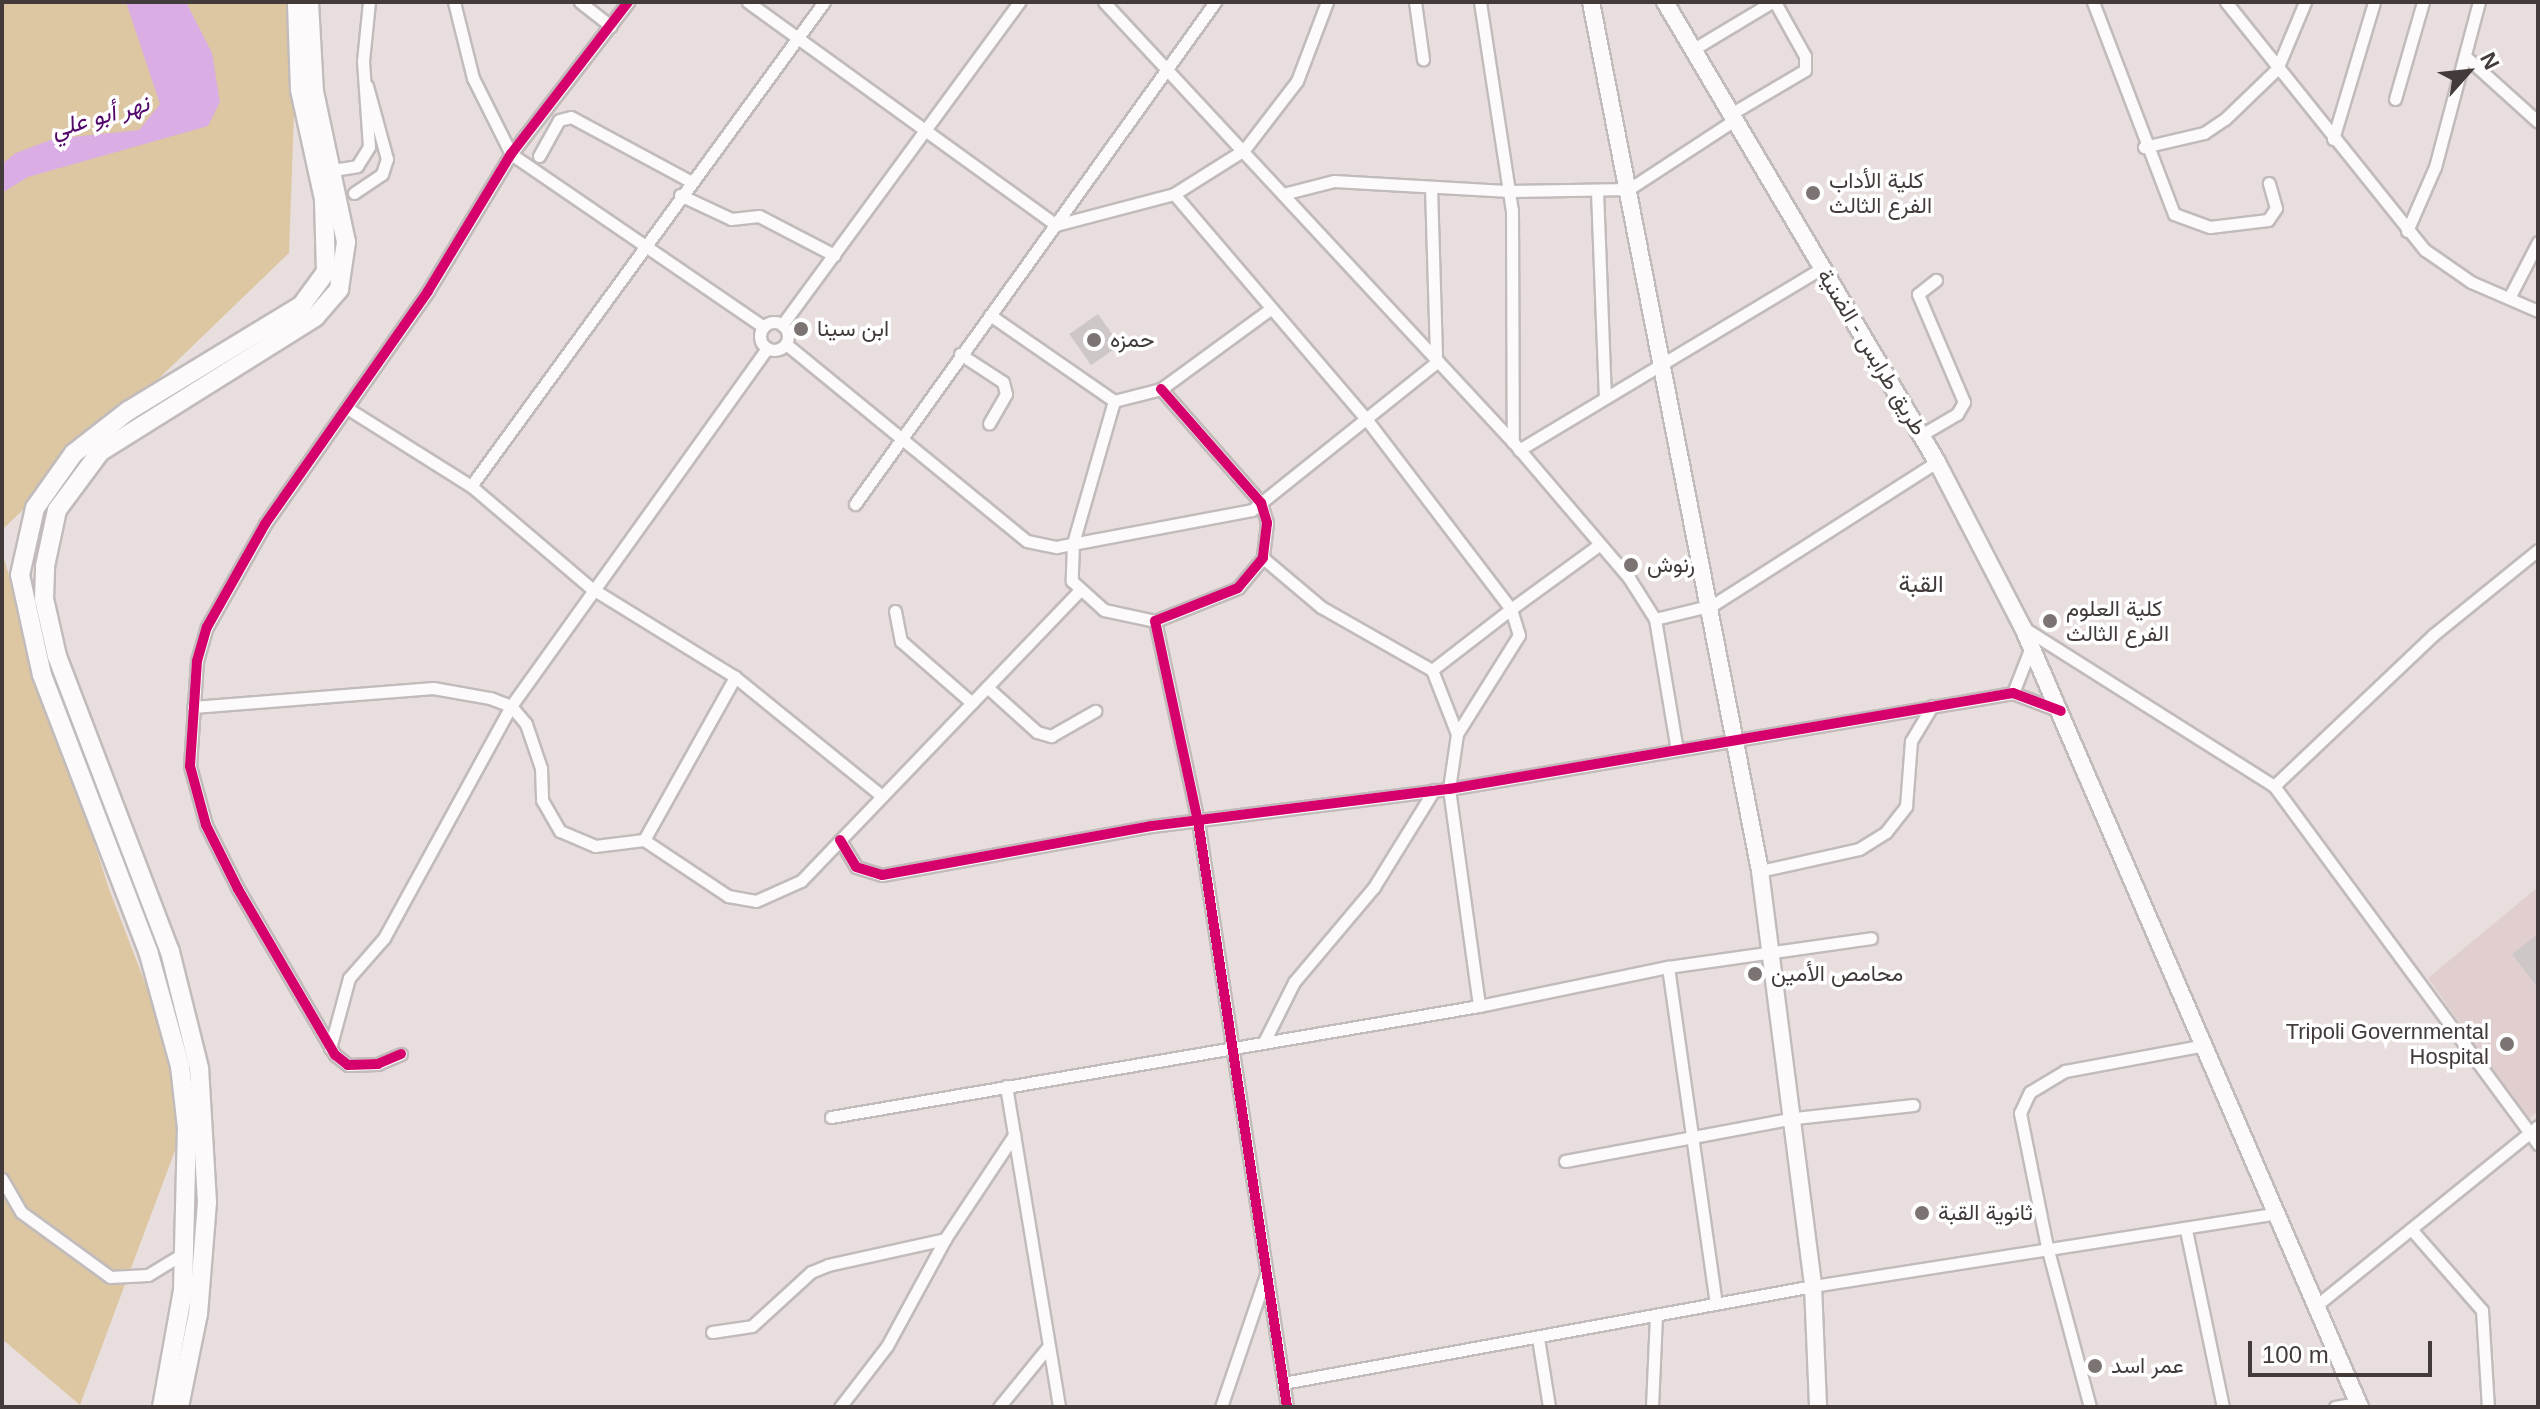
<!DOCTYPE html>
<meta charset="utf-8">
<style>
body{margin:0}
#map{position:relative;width:2540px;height:1409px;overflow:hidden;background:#e8dedd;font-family:Helvetica,Vazirmatn,sans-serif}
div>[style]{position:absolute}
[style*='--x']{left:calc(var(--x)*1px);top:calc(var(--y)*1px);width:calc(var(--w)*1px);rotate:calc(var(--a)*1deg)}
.built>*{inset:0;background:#e0cfce}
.green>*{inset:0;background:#dcc7a2}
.water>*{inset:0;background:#daaee5}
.building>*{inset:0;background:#cec7c7;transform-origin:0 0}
.roads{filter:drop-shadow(2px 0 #c2bbbb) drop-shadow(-2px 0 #c2bbbb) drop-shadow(0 2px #c2bbbb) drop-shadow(0 -2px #c2bbbb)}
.minor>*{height:11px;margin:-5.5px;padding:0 5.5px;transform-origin:5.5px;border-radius:5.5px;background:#fcfafa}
.minor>.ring{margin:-5.5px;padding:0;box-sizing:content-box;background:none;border:11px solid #fcfafa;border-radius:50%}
.secondary>*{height:16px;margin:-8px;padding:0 8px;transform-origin:8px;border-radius:8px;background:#fcfafa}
.primary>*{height:18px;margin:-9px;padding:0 9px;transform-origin:9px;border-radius:9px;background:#fcfafa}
.cycleway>*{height:10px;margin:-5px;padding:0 5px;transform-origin:5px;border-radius:5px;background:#d6006c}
.dots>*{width:22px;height:22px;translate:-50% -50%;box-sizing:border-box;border:4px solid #fff;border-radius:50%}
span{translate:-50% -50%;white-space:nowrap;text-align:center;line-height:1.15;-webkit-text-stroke:7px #fff;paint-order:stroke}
.poi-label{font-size:22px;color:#423b3a}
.left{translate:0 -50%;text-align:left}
.right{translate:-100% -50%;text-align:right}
.street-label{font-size:22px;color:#423b3a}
.water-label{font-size:24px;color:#54076a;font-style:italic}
.neighbourhood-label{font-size:24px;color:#423b3a}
.frame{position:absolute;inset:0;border:4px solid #423b3a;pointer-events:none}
.north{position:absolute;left:2428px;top:32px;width:80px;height:80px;-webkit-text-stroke:6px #fff;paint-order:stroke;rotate:63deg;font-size:22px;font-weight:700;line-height:32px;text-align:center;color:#423b3a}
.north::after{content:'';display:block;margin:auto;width:28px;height:36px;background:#423b3a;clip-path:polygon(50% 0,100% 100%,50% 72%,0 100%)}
.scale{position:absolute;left:2248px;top:1341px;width:184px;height:36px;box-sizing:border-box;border:4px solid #423b3a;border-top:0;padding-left:10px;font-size:24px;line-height:28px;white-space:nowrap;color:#423b3a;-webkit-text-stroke:6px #fff;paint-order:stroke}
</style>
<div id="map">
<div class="built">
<i style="clip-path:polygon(2538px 887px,2538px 1111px,2528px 1119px,2428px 978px)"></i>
</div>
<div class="green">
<i style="clip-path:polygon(2px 2px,298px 2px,289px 253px,2px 530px)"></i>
<i style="clip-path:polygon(2px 553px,109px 889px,192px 1105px,80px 1405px,2px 1339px)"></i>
</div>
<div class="water">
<i style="clip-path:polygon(126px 2px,186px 2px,212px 53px,220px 102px,208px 126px,28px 177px,2px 193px,2px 164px,16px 153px,53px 139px,139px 130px,160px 104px)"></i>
</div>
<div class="building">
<i style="left:1098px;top:314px;width:38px;height:35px;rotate:55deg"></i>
<i style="clip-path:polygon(2538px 934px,2538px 988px,2512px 954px)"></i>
</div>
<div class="roads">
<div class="minor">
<i style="--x:454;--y:2;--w:78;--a:76"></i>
<i style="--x:473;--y:78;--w:85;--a:63.4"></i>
<i style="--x:511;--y:154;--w:306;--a:34.4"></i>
<i style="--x:580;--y:2;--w:39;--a:38"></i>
<i style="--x:748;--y:2;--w:380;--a:35.9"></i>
<i style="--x:1056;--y:225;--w:122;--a:-14.7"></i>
<i style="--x:1174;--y:194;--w:83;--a:-32.2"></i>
<i style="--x:1244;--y:150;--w:87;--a:-52.5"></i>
<i style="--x:1297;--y:81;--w:85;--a:-69.2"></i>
<i style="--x:1104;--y:2;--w:601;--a:47.09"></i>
<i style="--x:1513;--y:442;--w:179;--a:49.5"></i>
<i style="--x:1629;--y:578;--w:49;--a:57.6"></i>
<i style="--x:1655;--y:619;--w:133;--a:80.5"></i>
<i style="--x:1415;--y:2;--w:58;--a:82"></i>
<i style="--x:1480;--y:2;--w:210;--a:81.3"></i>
<i style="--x:1512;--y:210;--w:232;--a:89.8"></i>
<i style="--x:2093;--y:2;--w:227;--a:69.1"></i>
<i style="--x:2174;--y:214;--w:38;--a:20"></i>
<i style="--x:2210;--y:227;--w:58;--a:-6.9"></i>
<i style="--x:2268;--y:220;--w:14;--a:-56"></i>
<i style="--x:2276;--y:208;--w:26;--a:-106"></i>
<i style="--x:2226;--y:2;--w:318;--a:51.3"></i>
<i style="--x:2425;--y:250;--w:56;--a:34.8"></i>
<i style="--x:2471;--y:282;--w:73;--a:23.4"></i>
<i style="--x:1692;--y:50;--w:93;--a:-31"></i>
<i style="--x:2465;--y:56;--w:98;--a:42.1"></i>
<i style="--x:2395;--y:99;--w:101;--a:-73.9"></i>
<i style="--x:1729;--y:115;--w:88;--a:-30.6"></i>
<i style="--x:1805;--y:70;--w:14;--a:-90"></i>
<i style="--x:1805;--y:56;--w:62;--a:-119.1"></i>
<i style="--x:2333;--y:139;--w:143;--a:-73.3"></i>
<i style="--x:2144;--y:147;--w:62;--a:-13.1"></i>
<i style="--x:2204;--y:133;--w:25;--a:-34"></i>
<i style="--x:2225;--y:119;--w:72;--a:-43.9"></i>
<i style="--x:2277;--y:69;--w:73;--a:-67.3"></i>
<i style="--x:539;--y:156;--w:41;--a:-60.9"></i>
<i style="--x:559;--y:120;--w:12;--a:-14"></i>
<i style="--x:571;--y:117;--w:135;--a:28.3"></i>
<i style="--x:333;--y:170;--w:24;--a:-9"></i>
<i style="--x:357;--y:166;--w:22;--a:-58"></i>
<i style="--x:369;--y:147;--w:86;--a:-94"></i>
<i style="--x:363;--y:61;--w:59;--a:-84.2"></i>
<i style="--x:1431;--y:187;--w:171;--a:88.3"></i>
<i style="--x:1597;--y:191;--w:205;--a:87.8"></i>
<i style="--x:354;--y:193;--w:34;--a:-34"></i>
<i style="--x:382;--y:174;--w:16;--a:-72"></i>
<i style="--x:387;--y:159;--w:76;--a:-105.3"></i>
<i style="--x:1174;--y:194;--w:297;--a:49.5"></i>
<i style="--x:1367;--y:420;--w:238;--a:52.7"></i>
<i style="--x:1511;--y:609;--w:110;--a:-36.1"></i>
<i style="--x:1283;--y:194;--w:53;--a:-14.3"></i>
<i style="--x:1334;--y:181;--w:176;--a:3.3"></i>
<i style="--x:1510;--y:191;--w:119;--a:-1"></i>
<i style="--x:1629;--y:189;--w:124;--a:-33.2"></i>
<i style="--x:680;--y:195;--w:56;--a:25.2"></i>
<i style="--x:731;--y:219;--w:28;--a:-6"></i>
<i style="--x:759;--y:216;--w:85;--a:27.5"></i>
<i style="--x:2407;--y:231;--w:70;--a:-66.4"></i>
<i style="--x:2435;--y:167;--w:171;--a:-75.1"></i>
<i style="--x:2509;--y:298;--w:63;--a:-62.6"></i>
<i style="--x:990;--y:315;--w:151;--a:34.7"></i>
<i style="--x:1114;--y:401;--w:49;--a:-14.3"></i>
<i style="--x:1161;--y:389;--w:134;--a:-36.2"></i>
<i class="ring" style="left:760px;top:322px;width:17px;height:17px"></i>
<i style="--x:782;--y:325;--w:401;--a:-53.7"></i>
<i style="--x:786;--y:344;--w:311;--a:39.3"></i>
<i style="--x:1027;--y:541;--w:30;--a:12"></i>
<i style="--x:1056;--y:547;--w:199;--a:-10.7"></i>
<i style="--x:1252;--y:510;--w:238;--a:-38.7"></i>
<i style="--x:960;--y:354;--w:51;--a:33.1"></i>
<i style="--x:1003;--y:382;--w:12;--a:76"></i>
<i style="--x:1006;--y:394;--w:34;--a:120"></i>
<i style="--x:1161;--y:389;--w:152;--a:48.7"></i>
<i style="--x:1261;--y:503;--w:21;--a:73"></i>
<i style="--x:1267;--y:523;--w:35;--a:97"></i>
<i style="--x:1263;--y:558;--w:39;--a:130"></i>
<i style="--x:1238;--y:588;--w:89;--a:158.3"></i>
<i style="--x:1155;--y:621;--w:205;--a:77.9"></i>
<i style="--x:1198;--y:821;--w:593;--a:81.36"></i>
<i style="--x:1114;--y:401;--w:148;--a:106.1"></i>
<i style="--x:1073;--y:543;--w:38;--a:92"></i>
<i style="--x:1072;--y:581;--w:43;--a:42.2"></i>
<i style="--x:1104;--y:610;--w:52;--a:12.2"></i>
<i style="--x:347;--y:408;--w:146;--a:32.2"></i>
<i style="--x:471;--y:486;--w:157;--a:40.4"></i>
<i style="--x:591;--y:588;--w:169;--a:31.7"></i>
<i style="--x:735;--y:677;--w:189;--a:39"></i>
<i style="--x:1921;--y:435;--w:42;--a:-30.3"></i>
<i style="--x:1957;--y:414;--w:14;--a:-60"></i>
<i style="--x:1964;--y:402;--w:117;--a:-113.1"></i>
<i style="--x:1918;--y:294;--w:23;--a:-38"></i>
<i style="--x:1519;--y:450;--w:353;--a:-31"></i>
<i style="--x:471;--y:486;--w:599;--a:-53.9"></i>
<i style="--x:855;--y:504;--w:618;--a:-54.35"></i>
<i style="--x:1263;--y:558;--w:76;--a:40.2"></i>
<i style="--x:1321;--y:607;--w:128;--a:29.6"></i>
<i style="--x:895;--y:611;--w:31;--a:79"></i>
<i style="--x:901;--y:641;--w:94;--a:41.1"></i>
<i style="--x:1655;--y:619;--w:60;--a:-13.6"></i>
<i style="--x:1713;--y:605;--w:266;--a:-32.6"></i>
<i style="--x:2024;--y:628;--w:296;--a:32.3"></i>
<i style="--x:2274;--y:786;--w:445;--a:53.6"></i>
<i style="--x:987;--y:687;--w:67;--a:42"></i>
<i style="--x:1037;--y:732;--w:15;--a:16"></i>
<i style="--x:1051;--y:736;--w:51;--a:-29.6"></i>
<i style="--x:2013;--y:693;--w:49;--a:-68.6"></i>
<i style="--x:193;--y:707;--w:241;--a:-4.5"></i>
<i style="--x:433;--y:688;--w:58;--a:10"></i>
<i style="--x:490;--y:698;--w:22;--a:21"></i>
<i style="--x:511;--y:706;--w:23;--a:50"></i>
<i style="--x:526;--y:724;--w:46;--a:71.2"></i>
<i style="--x:541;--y:768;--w:32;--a:88"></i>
<i style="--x:542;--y:800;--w:36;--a:60"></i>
<i style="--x:560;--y:831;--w:38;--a:23"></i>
<i style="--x:595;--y:846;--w:49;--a:-7"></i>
<i style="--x:644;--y:840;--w:101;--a:33.7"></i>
<i style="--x:728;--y:896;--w:28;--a:10"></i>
<i style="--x:756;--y:901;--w:49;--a:-24"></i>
<i style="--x:801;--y:881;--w:402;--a:-46.2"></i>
<i style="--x:1457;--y:734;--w:69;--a:-111.3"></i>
<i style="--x:1432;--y:670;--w:100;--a:-37.7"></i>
<i style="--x:1511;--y:609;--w:27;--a:73"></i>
<i style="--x:1519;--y:635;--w:117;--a:122.1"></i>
<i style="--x:1457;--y:734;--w:56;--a:98.3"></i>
<i style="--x:1449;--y:789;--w:219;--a:82.1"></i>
<i style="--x:2274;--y:786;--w:219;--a:-43.5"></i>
<i style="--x:2433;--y:635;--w:135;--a:-39"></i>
<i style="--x:644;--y:840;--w:187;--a:-60.8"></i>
<i style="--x:840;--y:840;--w:31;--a:59"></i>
<i style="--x:856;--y:867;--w:27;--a:17"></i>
<i style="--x:882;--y:875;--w:273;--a:-10.3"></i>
<i style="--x:1151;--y:826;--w:300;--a:-7.1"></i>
<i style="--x:1449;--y:789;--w:572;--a:-9.66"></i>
<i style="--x:2013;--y:693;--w:50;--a:21"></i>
<i style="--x:1760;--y:871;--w:101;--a:-12.5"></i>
<i style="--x:1859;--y:849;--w:32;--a:-32"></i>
<i style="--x:1886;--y:832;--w:33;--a:-52"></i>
<i style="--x:1906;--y:806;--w:65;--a:-85.6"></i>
<i style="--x:1911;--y:741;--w:41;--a:-59"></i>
<i style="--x:1668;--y:967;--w:340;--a:81.9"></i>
<i style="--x:1264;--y:1042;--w:67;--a:-63.4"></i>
<i style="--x:1294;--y:982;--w:124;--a:-49.9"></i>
<i style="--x:1374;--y:887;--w:114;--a:-58.3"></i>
<i style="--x:330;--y:1048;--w:73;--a:-74.8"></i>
<i style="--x:349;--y:978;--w:53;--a:-48.8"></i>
<i style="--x:384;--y:938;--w:264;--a:-61.3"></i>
<i style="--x:511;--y:706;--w:440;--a:-54.4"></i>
<i style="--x:401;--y:1054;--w:25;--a:157"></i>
<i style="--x:378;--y:1064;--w:30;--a:178"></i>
<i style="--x:348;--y:1065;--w:16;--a:-142"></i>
<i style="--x:335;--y:1055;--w:192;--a:-120.3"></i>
<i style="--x:238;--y:889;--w:72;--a:-116.6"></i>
<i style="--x:206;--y:825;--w:61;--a:-105.2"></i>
<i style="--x:190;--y:766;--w:105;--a:-86.2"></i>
<i style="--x:197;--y:661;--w:35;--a:-74"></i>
<i style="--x:207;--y:627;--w:118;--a:-60.6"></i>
<i style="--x:265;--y:524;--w:284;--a:-55"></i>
<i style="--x:428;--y:291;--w:160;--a:-58.8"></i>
<i style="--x:511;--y:154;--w:192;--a:-52.4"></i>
<i style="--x:1006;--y:1086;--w:325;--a:80.6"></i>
<i style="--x:831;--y:1117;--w:657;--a:-9.72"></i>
<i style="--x:1479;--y:1006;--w:193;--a:-11.7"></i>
<i style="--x:1668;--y:967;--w:205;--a:-8.1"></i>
<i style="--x:1565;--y:1161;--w:234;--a:-10.6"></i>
<i style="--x:1795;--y:1118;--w:119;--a:-6.3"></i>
<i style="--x:2;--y:1179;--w:38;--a:60"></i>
<i style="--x:21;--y:1212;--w:110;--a:36.1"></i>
<i style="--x:110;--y:1277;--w:38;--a:-3"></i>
<i style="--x:148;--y:1275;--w:42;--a:-31.4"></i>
<i style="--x:2411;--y:1229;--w:108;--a:48.8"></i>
<i style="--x:2482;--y:1310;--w:97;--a:86.5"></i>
<i style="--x:2186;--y:1230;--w:181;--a:78.2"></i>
<i style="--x:2317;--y:1305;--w:284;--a:-39"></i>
<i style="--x:712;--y:1332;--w:40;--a:-8.5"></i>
<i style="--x:752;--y:1326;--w:80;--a:-42.5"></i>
<i style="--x:811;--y:1272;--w:18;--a:-22"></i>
<i style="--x:828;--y:1265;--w:120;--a:-12.5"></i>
<i style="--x:1538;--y:1338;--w:70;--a:80.9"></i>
<i style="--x:1283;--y:1383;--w:539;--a:-10.37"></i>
<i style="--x:1813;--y:1286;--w:470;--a:-8.9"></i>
<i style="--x:840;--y:1407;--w:77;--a:-52.4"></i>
<i style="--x:887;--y:1346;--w:122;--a:-61.5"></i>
<i style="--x:945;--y:1239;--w:125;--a:-56.4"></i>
<i style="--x:999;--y:1407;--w:77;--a:-50.8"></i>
<i style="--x:1221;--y:1407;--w:139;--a:-71.2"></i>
<i style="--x:1652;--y:1407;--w:92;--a:-87.5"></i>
<i style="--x:2090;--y:1407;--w:166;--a:-105"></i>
<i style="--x:2047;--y:1247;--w:137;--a:-101.4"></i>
<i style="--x:2020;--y:1113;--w:23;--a:-65"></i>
<i style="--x:2030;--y:1092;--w:41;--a:-31"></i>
<i style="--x:2065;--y:1071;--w:142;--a:-10.5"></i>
<i style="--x:2335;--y:1407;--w:23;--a:-10"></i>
</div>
<div class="secondary">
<i style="--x:1591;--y:2;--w:885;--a:78.99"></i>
<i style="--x:1760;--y:871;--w:418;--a:82.7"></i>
<i style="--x:1813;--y:1286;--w:121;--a:87.6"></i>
<i style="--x:1665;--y:2;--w:534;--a:59.4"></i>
<i style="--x:1937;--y:462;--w:187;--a:62.6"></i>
<i style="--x:2023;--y:628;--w:849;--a:66.61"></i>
</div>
<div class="primary">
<i style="--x:162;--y:1407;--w:119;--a:-79.8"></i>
<i style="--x:183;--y:1290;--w:162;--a:-88.6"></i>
<i style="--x:187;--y:1128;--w:62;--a:-96.4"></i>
<i style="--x:180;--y:1066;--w:119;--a:-105.5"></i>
<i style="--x:148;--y:951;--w:296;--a:-111"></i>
<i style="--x:42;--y:675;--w:102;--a:-102.4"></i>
<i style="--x:20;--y:575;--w:69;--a:-77.4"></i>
<i style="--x:35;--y:508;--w:67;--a:-54.7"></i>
<i style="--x:74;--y:453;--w:68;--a:-37.9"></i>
<i style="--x:128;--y:411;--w:202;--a:-31.3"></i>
<i style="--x:301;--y:306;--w:42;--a:-53.7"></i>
<i style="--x:326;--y:272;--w:73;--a:-91.6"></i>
<i style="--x:324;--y:199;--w:112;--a:-102.4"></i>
<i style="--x:300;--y:90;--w:88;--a:-92"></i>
<i style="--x:179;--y:1407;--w:95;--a:-78.5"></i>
<i style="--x:198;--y:1314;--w:112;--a:-85.4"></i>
<i style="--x:207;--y:1202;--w:134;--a:-93.4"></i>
<i style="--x:199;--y:1068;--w:120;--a:-104"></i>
<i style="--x:170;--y:952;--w:317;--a:-110.9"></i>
<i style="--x:57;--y:656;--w:58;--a:-102.8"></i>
<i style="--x:44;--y:599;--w:33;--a:-88"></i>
<i style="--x:45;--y:566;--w:57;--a:-77.9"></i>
<i style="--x:57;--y:510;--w:72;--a:-53.4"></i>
<i style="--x:100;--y:452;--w:254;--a:-32.1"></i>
<i style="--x:315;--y:317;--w:37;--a:-49"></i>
<i style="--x:339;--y:289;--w:48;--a:-81.5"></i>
<i style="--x:346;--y:242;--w:153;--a:-102"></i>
<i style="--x:314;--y:92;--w:90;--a:-93.2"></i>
</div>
</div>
<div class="cycleway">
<i style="--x:1161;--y:389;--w:152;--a:48.7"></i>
<i style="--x:1261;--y:503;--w:21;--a:73"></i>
<i style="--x:1267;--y:523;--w:35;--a:97"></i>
<i style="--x:1263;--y:558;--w:39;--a:130"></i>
<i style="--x:1238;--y:588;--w:89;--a:158.3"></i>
<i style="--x:1155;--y:621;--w:205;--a:77.9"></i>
<i style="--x:1198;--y:821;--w:593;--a:81.36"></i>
<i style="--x:840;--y:840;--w:31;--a:59"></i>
<i style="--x:856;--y:867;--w:27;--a:17"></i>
<i style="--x:882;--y:875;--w:273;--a:-10.3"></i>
<i style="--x:1151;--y:826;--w:300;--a:-7.1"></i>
<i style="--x:1449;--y:789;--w:572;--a:-9.66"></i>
<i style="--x:2013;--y:693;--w:51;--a:20.6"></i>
<i style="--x:401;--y:1054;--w:25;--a:157"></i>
<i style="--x:378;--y:1064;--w:30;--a:178"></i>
<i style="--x:348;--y:1065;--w:16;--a:-142"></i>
<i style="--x:335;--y:1055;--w:192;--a:-120.3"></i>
<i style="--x:238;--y:889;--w:72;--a:-116.6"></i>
<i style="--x:206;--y:825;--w:61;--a:-105.2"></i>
<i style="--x:190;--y:766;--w:105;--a:-86.2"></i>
<i style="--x:197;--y:661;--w:35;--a:-74"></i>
<i style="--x:207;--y:627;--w:118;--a:-60.6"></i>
<i style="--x:265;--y:524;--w:284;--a:-55"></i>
<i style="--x:428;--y:291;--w:160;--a:-58.8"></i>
<i style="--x:511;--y:154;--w:192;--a:-52.4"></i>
</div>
<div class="dots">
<i style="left:1813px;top:193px;background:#7c7473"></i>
<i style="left:801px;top:329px;background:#7c7473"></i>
<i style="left:1094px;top:340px;background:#7c7473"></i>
<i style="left:1631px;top:565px;background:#7c7473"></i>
<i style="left:2050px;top:621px;background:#7c7473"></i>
<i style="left:1755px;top:974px;background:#7c7473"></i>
<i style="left:2507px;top:1044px;background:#7c7473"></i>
<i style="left:1922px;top:1213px;background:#7c7473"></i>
<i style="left:2095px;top:1366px;background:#7c7473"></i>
</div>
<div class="poi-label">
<span class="left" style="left:1829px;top:193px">كلية الأداب<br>الفرع الثالث</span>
<span class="left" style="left:817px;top:329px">ابن سينا</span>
<span class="left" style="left:1110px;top:340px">حمزه</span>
<span class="left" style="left:1647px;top:565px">رنوش</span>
<span class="left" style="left:2066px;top:621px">كلية العلوم<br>الفرع الثالث</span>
<span class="left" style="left:1771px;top:974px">محامص الأمين</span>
<span class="right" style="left:2489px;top:1044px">Tripoli Governmental<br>Hospital</span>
<span class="left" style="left:1938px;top:1213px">ثانوية القبة</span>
<span class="left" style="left:2111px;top:1366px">عمر اسد</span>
</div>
<div class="street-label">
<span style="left:1872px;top:352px;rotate:59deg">طريق طرابس - الضنية</span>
</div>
<div class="water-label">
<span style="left:100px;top:116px;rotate:-16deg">نهر أبو علي</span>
</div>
<div class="neighbourhood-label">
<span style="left:1921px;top:584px">القبة</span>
</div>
<div class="frame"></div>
<div class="north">N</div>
<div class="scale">100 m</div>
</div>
